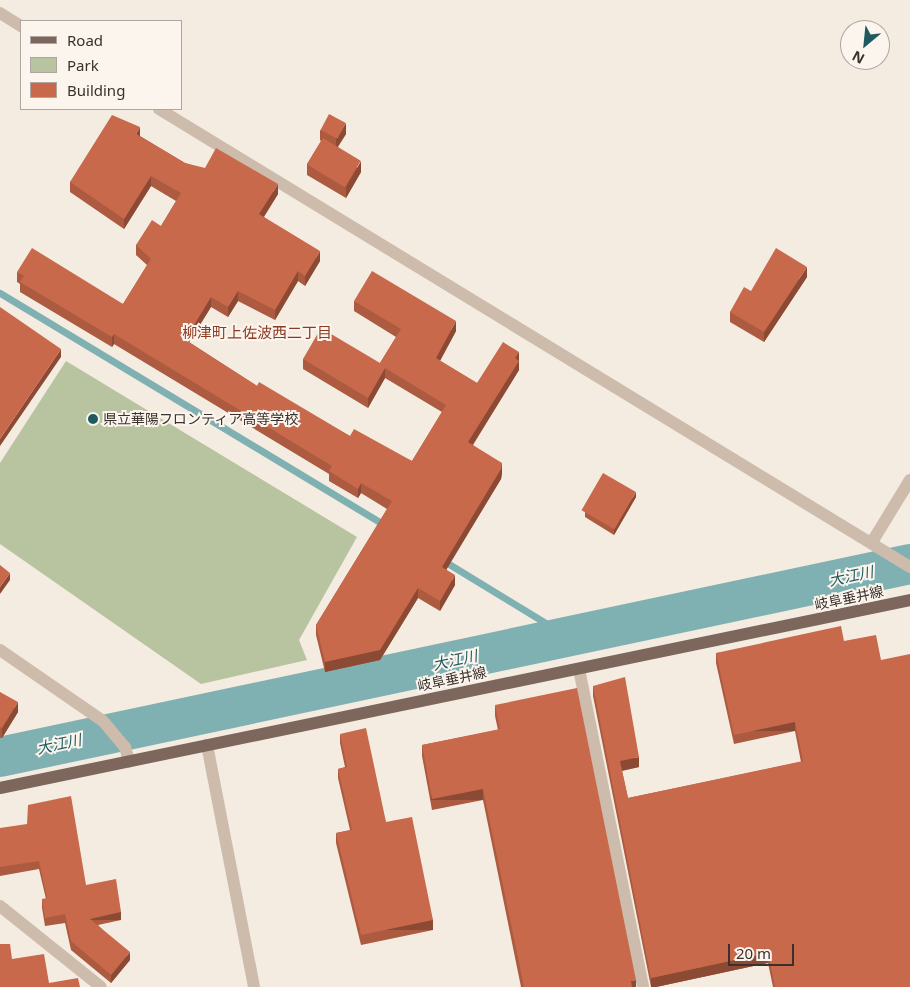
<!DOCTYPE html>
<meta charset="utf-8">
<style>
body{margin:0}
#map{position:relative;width:910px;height:987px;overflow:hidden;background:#f4ebe1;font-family:"Noto Sans","Noto Sans JP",sans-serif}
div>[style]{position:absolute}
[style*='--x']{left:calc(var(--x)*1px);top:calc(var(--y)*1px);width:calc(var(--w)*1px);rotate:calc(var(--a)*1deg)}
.green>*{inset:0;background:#b8c4a0}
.stream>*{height:7px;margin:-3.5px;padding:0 3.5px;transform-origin:3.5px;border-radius:3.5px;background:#7fb0b2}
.river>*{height:40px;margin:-20px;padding:0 20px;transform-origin:20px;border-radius:20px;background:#7fb0b2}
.minor>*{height:12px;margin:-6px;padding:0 6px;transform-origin:6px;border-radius:6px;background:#cdbbac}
.primary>*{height:12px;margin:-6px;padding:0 6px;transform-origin:6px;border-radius:6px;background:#7d675c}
.wall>*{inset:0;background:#ac5a40}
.shaded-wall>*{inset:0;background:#8c4a34;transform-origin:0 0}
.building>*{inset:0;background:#c8694b;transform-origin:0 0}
.dots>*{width:14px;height:14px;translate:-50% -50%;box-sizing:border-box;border:2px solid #fbf5ee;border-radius:50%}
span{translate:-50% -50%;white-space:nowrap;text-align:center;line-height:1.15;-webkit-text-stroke:4px #fbf5ee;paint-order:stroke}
.poi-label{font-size:14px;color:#3b302b}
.left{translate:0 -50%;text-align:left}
.street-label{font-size:14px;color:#3b302b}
.neighbourhood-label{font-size:15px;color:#8c3b22}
.water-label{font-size:15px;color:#1f5a5e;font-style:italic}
.legend{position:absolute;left:20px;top:20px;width:162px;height:90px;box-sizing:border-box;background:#fbf5ee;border:1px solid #aea6a0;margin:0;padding:6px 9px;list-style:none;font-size:15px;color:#3b302b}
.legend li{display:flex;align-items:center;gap:10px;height:25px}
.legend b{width:25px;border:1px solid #aea6a0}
.north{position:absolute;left:840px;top:20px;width:50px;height:50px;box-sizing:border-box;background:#fbf5ee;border:1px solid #aea6a0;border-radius:50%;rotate:208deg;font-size:14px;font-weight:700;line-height:20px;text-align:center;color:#3b302b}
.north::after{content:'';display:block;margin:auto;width:18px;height:22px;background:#1f5a5e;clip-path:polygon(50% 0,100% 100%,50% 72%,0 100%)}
.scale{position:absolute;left:728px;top:944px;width:66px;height:22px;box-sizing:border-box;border:2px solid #3b302b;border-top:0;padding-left:6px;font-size:15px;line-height:18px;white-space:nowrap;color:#3b302b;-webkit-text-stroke:4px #fbf5ee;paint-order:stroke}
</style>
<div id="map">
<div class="green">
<i style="clip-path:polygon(66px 361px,357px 537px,299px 640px,307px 660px,201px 684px,0 544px,0 463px)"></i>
</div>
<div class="stream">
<i style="--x:0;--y:293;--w:452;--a:31.1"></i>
<i style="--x:444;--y:561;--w:144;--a:31.4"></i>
</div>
<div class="river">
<i style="--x:0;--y:757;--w:930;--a:-11.97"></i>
</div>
<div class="minor">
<i style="--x:0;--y:13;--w:25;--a:32"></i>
<i style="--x:159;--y:109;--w:880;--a:31.38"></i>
<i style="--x:872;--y:542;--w:73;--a:-58.5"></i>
<i style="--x:0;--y:650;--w:125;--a:34.6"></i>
<i style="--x:103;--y:721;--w:34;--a:50"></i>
<i style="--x:125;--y:747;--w:15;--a:74"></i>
<i style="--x:579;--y:669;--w:324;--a:78.6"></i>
<i style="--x:207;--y:745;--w:247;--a:79"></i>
<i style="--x:0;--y:906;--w:129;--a:38.7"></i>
</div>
<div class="primary">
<i style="--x:0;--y:788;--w:929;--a:-11.67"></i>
</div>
<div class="wall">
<i style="clip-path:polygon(320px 130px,346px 134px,338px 147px,361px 172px,346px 198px,307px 175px,307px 164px,321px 141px,320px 140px)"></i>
<i style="clip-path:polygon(140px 136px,185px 163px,278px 194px,264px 217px,320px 261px,305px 286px,298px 281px,275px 320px,238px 301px,228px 317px,211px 307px,189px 342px,257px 386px,350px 436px,412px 461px,442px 412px,385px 378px,368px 408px,303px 369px,303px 359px,380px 363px,396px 337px,354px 311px,354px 301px,456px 331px,440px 361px,477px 383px,519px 352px,519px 370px,473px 445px,502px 473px,501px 479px,446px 569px,455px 585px,440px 611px,418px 598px,380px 660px,325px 672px,316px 635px,316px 625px,387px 509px,361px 493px,358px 498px,329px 481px,329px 474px,114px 344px,112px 347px,20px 292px,20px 284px,17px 282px,17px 272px,123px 304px,147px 265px,136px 255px,136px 245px,161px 226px,176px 201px,151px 186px,124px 229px,70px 192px,70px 182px)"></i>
<i style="clip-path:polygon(807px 277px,764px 342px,730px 322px,730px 312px,751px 291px)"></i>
<i style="clip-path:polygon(636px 497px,614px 535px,585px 517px,585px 512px)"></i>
<i style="clip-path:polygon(844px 641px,881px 660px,910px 987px,773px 987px,768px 963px,656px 987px,651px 987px,593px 696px,593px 686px,639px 767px,622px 771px,628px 798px,801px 762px,795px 731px,734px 744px,716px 663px,716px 653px)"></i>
<i style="clip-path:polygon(0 692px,18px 712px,2px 738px,0 738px)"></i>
<i style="clip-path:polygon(495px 705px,636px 987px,521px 987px,483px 800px,432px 810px,422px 756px,422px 745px,498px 730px,495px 716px)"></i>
<i style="clip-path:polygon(340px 734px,386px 822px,433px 930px,361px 945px,336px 843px,336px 833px,350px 830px,338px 778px,338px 769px,345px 767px,340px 743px)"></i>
<i style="clip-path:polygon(0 828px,86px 885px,121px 920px,98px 925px,130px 960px,111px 983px,71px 950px,65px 923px,45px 926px,42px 908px,42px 899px,46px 899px,39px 869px,0 876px)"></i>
</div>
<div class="shaded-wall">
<i style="clip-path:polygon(346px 123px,346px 134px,336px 149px,336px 139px)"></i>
<i style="clip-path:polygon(140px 127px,140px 137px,136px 134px)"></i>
<i style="clip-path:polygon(361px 161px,361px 172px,346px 198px,346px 187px)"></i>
<i style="clip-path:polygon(151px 176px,151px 186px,124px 229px,124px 219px)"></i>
<i style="clip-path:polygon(278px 184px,278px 194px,259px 224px,259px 214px)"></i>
<i style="clip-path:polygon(320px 251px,320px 261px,305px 286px,305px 276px)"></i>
<i style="clip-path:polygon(807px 267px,807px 277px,764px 342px,764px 332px)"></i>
<i style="clip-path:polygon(298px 271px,298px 281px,275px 320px,275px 310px)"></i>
<i style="clip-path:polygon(238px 291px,238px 301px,228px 317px,228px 307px)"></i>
<i style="clip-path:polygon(211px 297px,211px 307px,185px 349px,185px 340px)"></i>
<i style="clip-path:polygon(456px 321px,456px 331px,436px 368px,436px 358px)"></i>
<i style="clip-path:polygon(114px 334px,114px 344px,112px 347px,112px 337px)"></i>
<i style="clip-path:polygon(61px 349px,61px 357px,0 446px,0 439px)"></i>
<i style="clip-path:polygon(519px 352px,519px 370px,468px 452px,468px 442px)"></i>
<i style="clip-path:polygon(385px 368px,385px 378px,368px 408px,368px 398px)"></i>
<i style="clip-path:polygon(502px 463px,502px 473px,501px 479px,442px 577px,442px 567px)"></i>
<i style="clip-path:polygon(361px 483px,361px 493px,358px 498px,358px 489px)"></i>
<i style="clip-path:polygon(636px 492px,636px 497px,614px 535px,614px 530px)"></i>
<i style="clip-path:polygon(10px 573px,10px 580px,0 594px,0 587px)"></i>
<i style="clip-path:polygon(455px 575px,455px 585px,440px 611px,440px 601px)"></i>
<i style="clip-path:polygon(418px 588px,418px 598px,380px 660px,325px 672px,325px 662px)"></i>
<i style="clip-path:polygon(18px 702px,18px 712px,2px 738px,2px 728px)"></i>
<i style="left:795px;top:722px;width:9px;height:62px;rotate:90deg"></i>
<i style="clip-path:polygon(639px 757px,639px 767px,620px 771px,620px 761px)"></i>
<i style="left:483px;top:789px;width:11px;height:52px;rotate:90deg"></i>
<i style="left:121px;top:912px;width:8px;height:32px;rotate:90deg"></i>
<i style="left:433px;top:920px;width:10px;height:74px;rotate:90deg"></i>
<i style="clip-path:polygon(130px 952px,130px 960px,111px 983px,111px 975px)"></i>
<i style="clip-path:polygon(768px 953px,768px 963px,656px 987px,651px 987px,651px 978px)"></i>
<i style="clip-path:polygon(636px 980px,636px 987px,631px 987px,631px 981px)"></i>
</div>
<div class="building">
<i style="left:329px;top:114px;width:19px;height:18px;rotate:28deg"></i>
<i style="clip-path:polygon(112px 115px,140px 127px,136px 134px,185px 163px,205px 168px,216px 148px,278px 184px,259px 214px,320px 251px,305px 276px,298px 271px,275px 310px,238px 291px,228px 307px,211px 297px,185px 340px,257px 386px,259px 382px,350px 436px,354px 429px,412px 461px,446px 405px,385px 368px,368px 398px,303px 359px,321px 328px,380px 363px,401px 329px,354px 301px,372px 271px,456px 321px,436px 358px,477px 383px,503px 342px,519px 352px,515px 358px,519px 361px,468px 442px,502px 463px,501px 469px,442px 567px,455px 575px,440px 601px,418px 588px,380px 650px,325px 662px,316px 625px,392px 501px,361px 483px,358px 489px,329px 471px,332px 466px,114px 334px,112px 337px,20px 282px,24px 276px,17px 272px,32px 248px,123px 304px,151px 259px,136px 245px,152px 220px,161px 226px,181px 193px,151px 176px,124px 219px,70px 182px)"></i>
<i style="left:323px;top:138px;width:44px;height:31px;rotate:31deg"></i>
<i style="clip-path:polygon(776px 248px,807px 267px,764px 332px,730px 312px,744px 287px,751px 291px)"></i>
<i style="clip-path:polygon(0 307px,61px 349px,0 439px)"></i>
<i style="left:603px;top:473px;width:38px;height:43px;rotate:30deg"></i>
<i style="clip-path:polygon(0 565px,10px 573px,0 587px)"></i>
<i style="clip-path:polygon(841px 626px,844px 641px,876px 635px,881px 660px,910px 654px,910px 987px,775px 987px,768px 953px,651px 978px,593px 686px,625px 677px,639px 757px,620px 761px,628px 798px,803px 761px,795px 722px,734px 735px,716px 653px)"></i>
<i style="clip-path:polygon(577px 688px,636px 980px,631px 981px,632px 987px,524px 987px,483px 789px,432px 799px,422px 745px,500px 729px,495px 705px)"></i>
<i style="clip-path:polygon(0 692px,18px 702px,2px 728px,0 727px)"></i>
<i style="clip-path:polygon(366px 728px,386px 822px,412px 817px,433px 920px,361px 935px,336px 833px,352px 830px,338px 769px,347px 767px,340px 734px)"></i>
<i style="clip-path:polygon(71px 796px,86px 885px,116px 879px,121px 912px,90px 919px,130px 952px,111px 975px,71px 941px,65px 914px,45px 918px,42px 899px,47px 898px,39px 861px,0 867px,0 828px,27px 824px,28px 805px)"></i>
<i style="clip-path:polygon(0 944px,10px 944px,12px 959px,44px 954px,49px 983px,78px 978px,80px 987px,0 987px)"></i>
</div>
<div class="dots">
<i style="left:93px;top:419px;background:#1f5a5e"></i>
</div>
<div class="poi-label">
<span class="left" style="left:103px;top:419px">県立華陽フロンティア高等学校</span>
</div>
<div class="street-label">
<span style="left:849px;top:598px;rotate:-12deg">岐阜垂井線</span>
<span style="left:452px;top:679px;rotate:-12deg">岐阜垂井線</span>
</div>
<div class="neighbourhood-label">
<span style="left:257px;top:333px">柳津町上佐波西二丁目</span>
</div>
<div class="water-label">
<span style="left:851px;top:576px;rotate:-12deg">大江川</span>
<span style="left:455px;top:660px;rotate:-12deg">大江川</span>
<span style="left:59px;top:744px;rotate:-12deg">大江川</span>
</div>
<ul class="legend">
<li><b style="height:6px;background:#7d675c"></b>Road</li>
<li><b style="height:14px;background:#b8c4a0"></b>Park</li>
<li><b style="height:14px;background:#c8694b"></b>Building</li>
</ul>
<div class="north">N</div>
<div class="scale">20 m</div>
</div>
